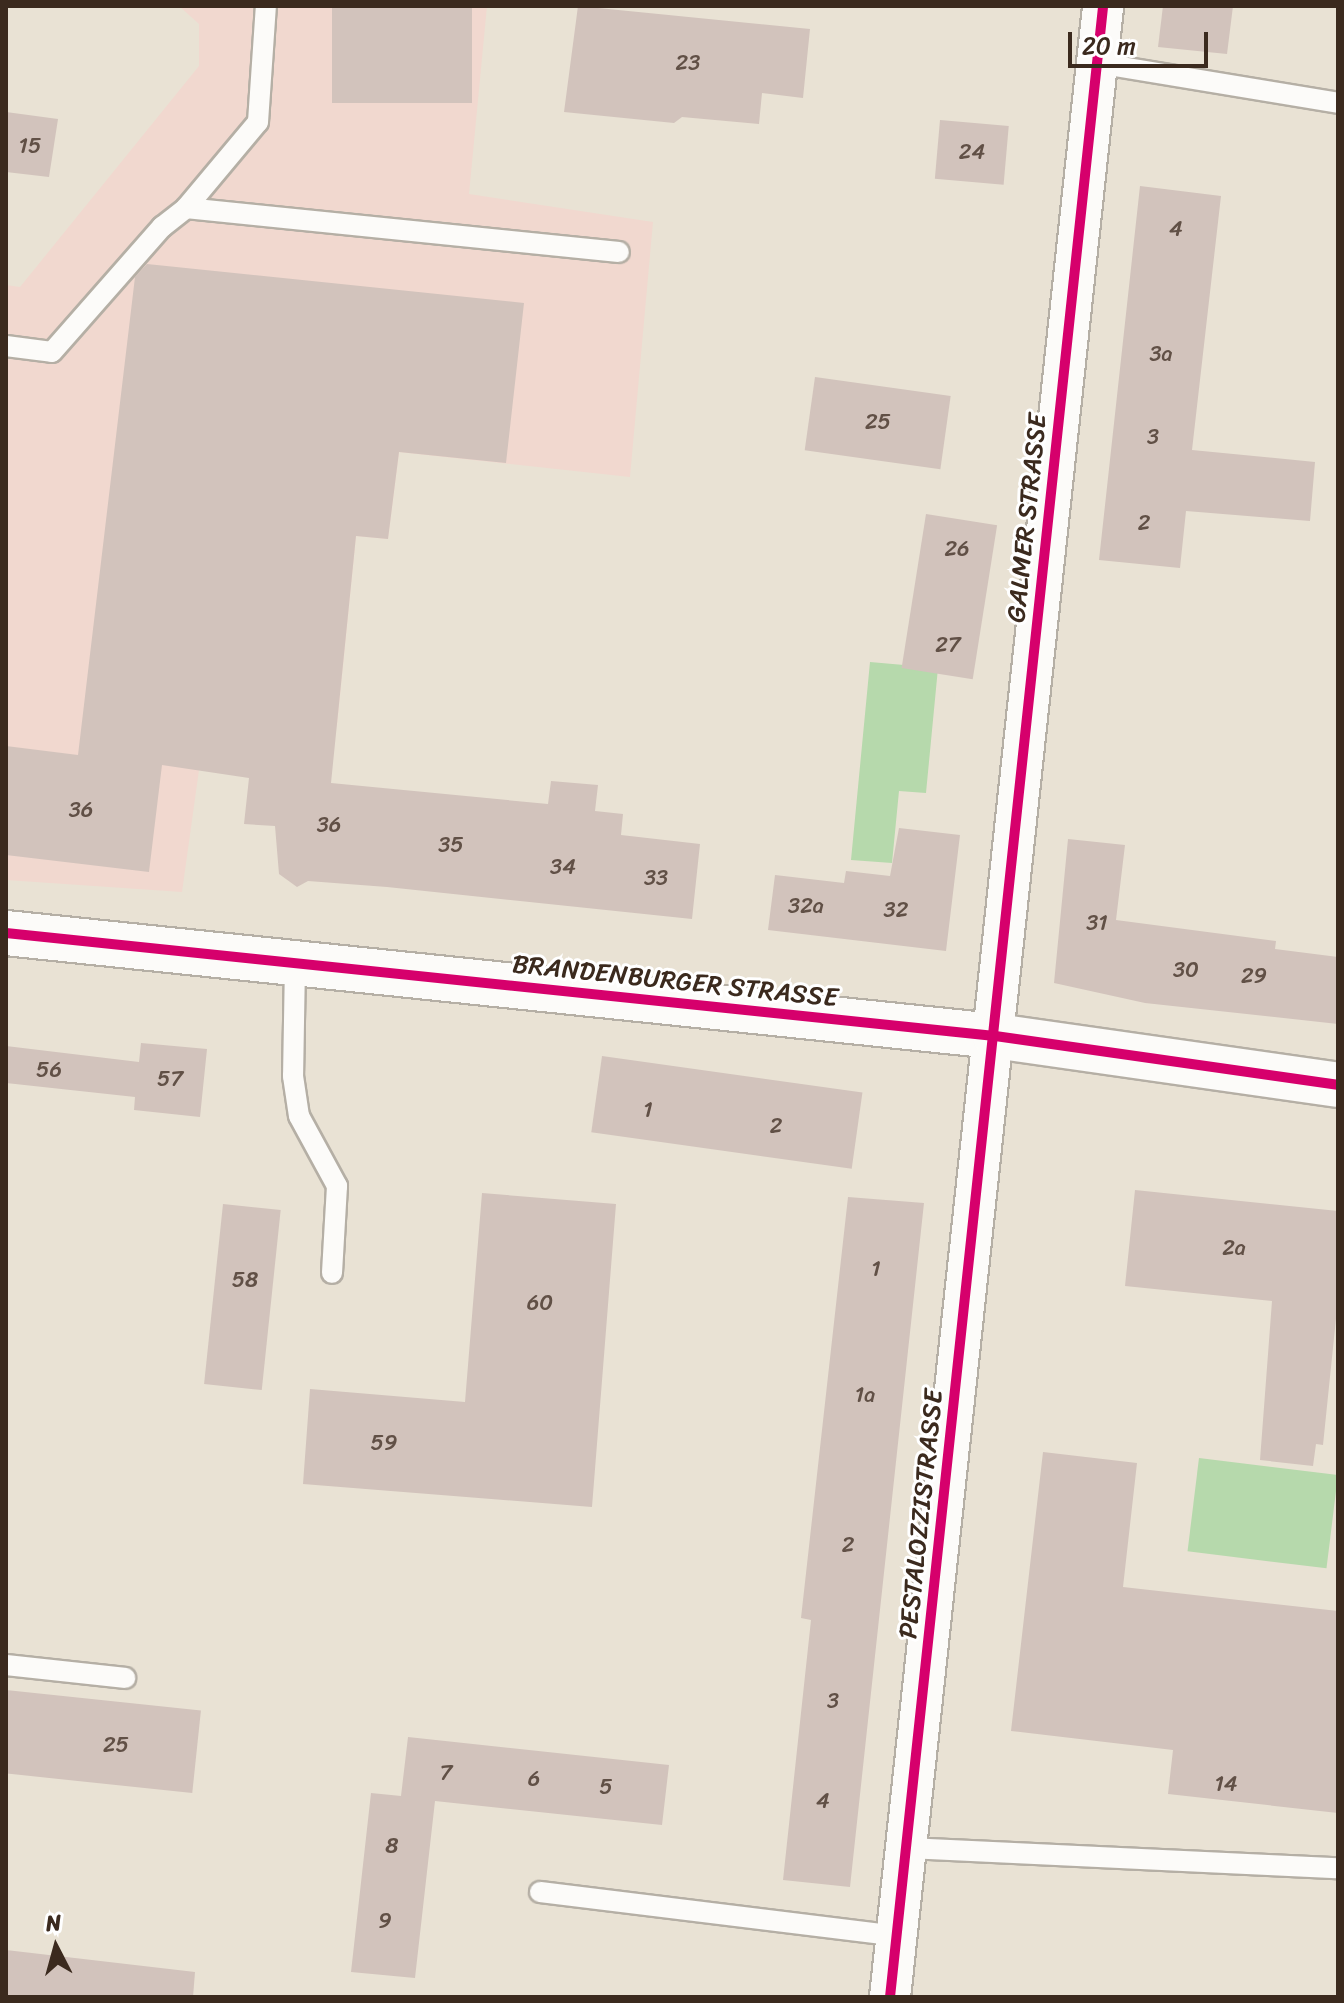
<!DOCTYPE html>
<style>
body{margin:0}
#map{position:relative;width:1344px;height:2003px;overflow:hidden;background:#e9e2d4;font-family:Sriracha,sans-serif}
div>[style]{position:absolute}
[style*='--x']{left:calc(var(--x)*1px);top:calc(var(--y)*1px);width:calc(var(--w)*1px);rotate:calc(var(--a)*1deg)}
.built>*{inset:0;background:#f1d8cf}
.green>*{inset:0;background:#b6d9ac;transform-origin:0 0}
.building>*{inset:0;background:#d2c3bc;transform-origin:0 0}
.roads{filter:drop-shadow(2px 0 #b5afa5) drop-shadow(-2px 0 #b5afa5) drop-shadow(0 2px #b5afa5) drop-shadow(0 -2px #b5afa5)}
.service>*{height:20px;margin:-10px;padding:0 10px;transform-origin:10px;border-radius:10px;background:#fcfbf9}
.minor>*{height:40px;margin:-20px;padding:0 20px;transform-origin:20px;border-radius:20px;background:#fcfbf9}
.tertiary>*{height:44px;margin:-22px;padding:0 22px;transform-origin:22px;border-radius:22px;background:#fcfbf9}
.cycleway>*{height:10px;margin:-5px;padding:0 5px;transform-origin:5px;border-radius:5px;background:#d6006c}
span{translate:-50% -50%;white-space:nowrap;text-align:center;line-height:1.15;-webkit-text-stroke:6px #fff;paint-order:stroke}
.number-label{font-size:22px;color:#615046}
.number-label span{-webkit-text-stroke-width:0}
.street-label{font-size:26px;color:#3b2a1e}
.frame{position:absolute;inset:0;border:8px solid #3b2a1e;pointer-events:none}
.north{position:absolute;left:16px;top:1907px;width:80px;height:80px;-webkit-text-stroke:6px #fff;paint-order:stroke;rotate:354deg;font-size:22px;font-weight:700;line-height:32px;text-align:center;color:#3b2a1e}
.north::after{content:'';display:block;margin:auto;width:28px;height:36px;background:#3b2a1e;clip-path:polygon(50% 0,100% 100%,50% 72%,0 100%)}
.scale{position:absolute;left:1068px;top:32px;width:140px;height:36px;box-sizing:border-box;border:4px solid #3b2a1e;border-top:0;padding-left:10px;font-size:24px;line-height:28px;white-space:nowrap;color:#3b2a1e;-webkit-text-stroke:6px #fff;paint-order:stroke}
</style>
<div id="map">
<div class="built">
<i style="clip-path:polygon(179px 6px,487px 6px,469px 194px,653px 222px,630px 477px,399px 452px,388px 539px,356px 536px,337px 725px,325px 771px,199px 770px,182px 892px,6px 880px,6px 285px,20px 287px,199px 66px,199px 24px)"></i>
</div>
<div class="green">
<i style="clip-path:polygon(870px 662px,938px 668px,926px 793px,899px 791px,892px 863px,851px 860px)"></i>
<i style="left:1199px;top:1458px;width:140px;height:94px;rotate:7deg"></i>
</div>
<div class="building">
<i style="left:332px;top:6px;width:140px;height:97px"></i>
<i style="clip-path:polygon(578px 6px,810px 29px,803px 98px,762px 93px,759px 124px,682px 117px,674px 123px,564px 112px)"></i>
<i style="clip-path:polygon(1163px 6px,1233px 6px,1227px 54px,1158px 47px)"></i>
<i style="clip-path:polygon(6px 112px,58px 119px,49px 177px,6px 172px)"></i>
<i style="left:940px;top:120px;width:69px;height:59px;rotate:5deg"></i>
<i style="clip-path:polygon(1140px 186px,1221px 196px,1192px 450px,1315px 462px,1310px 521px,1186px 511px,1180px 568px,1099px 560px)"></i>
<i style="clip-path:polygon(147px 264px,524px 303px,506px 463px,399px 452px,388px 539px,356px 536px,331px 783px,548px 804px,551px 781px,598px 785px,595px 811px,623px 814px,621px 835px,700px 844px,692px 919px,387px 887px,308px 881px,297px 887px,279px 874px,275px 826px,244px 824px,249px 778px,162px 765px,149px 872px,6px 855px,6px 746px,78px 755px,135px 277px)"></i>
<i style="left:815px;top:377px;width:137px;height:74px;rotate:8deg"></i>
<i style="left:926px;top:514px;width:72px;height:156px;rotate:9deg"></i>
<i style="clip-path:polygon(899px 828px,960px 835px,946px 951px,768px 930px,775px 875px,844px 883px,846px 871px,890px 876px)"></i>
<i style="clip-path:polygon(1068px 839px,1125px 845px,1116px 920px,1276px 941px,1275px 949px,1338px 957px,1338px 1024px,1145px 1003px,1054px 983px)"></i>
<i style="clip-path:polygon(141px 1043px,207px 1049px,200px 1117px,134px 1110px,135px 1097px,6px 1083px,6px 1046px,139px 1062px)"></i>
<i style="left:602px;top:1056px;width:263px;height:77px;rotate:8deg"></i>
<i style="clip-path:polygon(1135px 1190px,1338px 1211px,1338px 1299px,1323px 1445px,1316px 1444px,1313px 1466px,1260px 1460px,1272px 1301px,1125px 1286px)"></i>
<i style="clip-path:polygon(482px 1193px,616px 1204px,592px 1507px,303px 1484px,310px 1389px,465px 1402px)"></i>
<i style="clip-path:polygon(848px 1197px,924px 1203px,850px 1887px,783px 1880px,811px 1620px,801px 1618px)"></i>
<i style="left:223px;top:1204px;width:58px;height:181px;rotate:6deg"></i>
<i style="clip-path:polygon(1043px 1452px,1137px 1463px,1123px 1587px,1338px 1611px,1338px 1813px,1168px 1794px,1173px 1750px,1011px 1731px)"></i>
<i style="left:6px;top:1690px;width:196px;height:83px;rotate:6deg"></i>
<i style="clip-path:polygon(408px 1737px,669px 1765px,662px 1825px,435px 1801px,415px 1978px,351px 1972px,371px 1793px,401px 1796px)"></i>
<i style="clip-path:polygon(6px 1950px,195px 1972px,193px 1997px,6px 1997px)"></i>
</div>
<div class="roads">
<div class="service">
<i style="--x:1097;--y:63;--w:244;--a:9.4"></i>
<i style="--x:186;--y:208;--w:435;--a:5.8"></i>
<i style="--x:6;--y:346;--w:46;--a:7.4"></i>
<i style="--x:52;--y:352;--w:167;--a:-48.7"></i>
<i style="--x:162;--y:227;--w:31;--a:-38"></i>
<i style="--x:186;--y:208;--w:112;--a:-50.1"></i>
<i style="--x:258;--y:122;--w:116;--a:-86.1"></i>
<i style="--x:295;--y:964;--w:112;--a:91"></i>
<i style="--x:293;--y:1076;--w:40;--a:81.5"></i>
<i style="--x:299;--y:1116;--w:80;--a:61.5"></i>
<i style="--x:337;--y:1186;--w:87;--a:93.3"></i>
<i style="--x:6;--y:1665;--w:120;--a:6.2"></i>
<i style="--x:907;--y:1848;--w:431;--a:2.7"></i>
<i style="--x:540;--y:1892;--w:360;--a:7"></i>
</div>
<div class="minor">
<i style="--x:890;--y:1997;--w:2002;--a:-83.89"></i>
</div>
<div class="tertiary">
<i style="--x:6;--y:933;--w:994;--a:5.95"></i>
<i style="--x:995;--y:1036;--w:346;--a:8.1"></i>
</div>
</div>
<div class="cycleway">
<i style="--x:6;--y:933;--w:994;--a:5.95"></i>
<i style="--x:995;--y:1036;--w:346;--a:8.1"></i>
<i style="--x:890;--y:1997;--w:2002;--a:-83.89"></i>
</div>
<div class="number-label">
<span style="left:688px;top:63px">23</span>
<span style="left:30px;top:146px">15</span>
<span style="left:972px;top:152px">24</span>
<span style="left:1176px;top:229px">4</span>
<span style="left:1161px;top:354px">3a</span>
<span style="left:878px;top:422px">25</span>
<span style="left:1153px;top:437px">3</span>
<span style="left:1144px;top:523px">2</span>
<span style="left:957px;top:549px">26</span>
<span style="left:948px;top:645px">27</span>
<span style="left:81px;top:810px">36</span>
<span style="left:329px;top:825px">36</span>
<span style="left:451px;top:845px">35</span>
<span style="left:563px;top:867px">34</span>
<span style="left:656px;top:878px">33</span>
<span style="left:806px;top:906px">32a</span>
<span style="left:896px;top:910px">32</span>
<span style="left:1097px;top:923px">31</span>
<span style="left:1186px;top:970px">30</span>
<span style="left:1254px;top:976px">29</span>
<span style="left:49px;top:1070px">56</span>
<span style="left:170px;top:1079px">57</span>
<span style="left:648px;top:1110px">1</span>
<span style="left:776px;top:1126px">2</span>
<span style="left:1234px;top:1248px">2a</span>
<span style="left:876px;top:1269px">1</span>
<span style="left:245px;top:1280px">58</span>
<span style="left:540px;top:1303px">60</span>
<span style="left:865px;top:1395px">1a</span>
<span style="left:384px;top:1443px">59</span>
<span style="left:848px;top:1545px">2</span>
<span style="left:833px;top:1701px">3</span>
<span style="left:116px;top:1745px">25</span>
<span style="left:446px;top:1773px">7</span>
<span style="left:534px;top:1779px">6</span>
<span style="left:1226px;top:1784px">14</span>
<span style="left:606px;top:1787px">5</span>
<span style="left:823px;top:1801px">4</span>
<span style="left:392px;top:1846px">8</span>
<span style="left:385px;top:1921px">9</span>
</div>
<div class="street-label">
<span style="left:1027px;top:518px;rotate:-84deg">GALMER STRASSE</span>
<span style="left:675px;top:981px;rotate:6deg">BRANDENBURGER STRASSE</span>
<span style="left:921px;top:1514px;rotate:-84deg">PESTALOZZISTRASSE</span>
</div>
<div class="frame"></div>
<div class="north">N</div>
<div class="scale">20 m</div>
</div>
